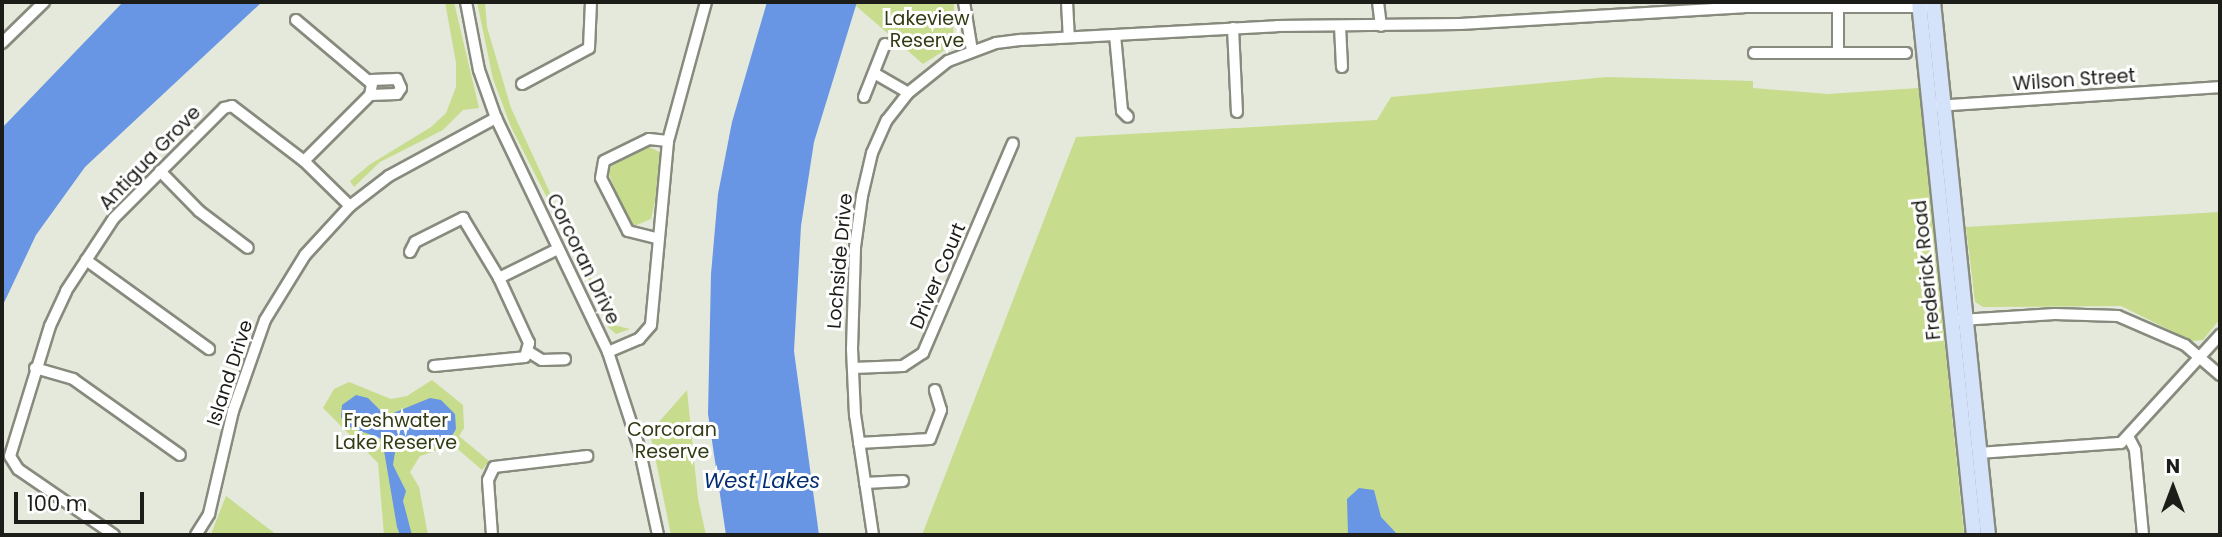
<!DOCTYPE html>
<style>
body{margin:0}
#map{position:relative;width:2222px;height:537px;overflow:hidden;background:#e5e9db;font-family:Poppins,sans-serif}
div>[style]{position:absolute}
[style*='--x']{left:calc(var(--x)*1px);top:calc(var(--y)*1px);width:calc(var(--w)*1px);rotate:calc(var(--a)*1deg)}
.green>*{inset:0;background:#c7dc8c}
.water>*{inset:0;background:#6896e4}
.roads{filter:drop-shadow(2px 0 #878b7e) drop-shadow(-2px 0 #878b7e) drop-shadow(0 2px #878b7e) drop-shadow(0 -2px #878b7e)}
.minor>*{height:10px;margin:-5px;padding:0 5px;transform-origin:5px;border-radius:5px;background:#fff}
.major>*{height:14px;margin:-7px;padding:0 7px;transform-origin:7px;border-radius:7px;background:#d5e3fa}
span{translate:-50% -50%;white-space:nowrap;text-align:center;line-height:1.15;-webkit-text-stroke:6px #fff;paint-order:stroke}
.park-label{font-size:19px;color:#323b13}
.street-label{font-size:19px;color:#1c1d18}
.water-label{font-size:21px;color:#042e72;font-style:italic}
.frame{position:absolute;inset:0;border:4px solid #1c1d18;pointer-events:none}
.north{position:absolute;left:2138px;top:453px;width:70px;height:70px;-webkit-text-stroke:5px #fff;paint-order:stroke;rotate:0deg;font-size:19px;font-weight:700;line-height:28px;text-align:center;color:#1c1d18}
.north::after{content:'';display:block;margin:auto;width:24px;height:32px;background:#1c1d18;clip-path:polygon(50% 0,100% 100%,50% 72%,0 100%)}
.scale{position:absolute;left:14px;top:492px;width:130px;height:32px;box-sizing:border-box;border:4px solid #1c1d18;border-top:0;padding-left:9px;font-size:21px;line-height:24px;white-space:nowrap;color:#1c1d18;-webkit-text-stroke:5px #fff;paint-order:stroke}
</style>
<div id="map">
<div class="green">
<i style="clip-path:polygon(445px 2px,454px 2px,479px 108px,463px 110px,443px 130px,380px 162px,354px 187px,350px 181px,369px 165px,431px 127px,446px 113px,456px 87px,456px 63px)"></i>
<i style="clip-path:polygon(477px 2px,485px 2px,487px 27px,511px 108px,563px 221px,614px 325px,630px 329px,616px 334px,608px 327px,593px 288px,511px 127px,493px 79px)"></i>
<i style="clip-path:polygon(857px 2px,954px 2px,953px 45px,923px 64px,855px 5px)"></i>
<i style="clip-path:polygon(1607px 77px,1753px 81px,1753px 88px,1828px 94px,1919px 88px,1964px 535px,922px 535px,1076px 137px,1377px 120px,1391px 97px)"></i>
<i style="clip-path:polygon(647px 146px,660px 152px,655px 201px,651px 219px,634px 226px,628px 223px,607px 169px)"></i>
<i style="clip-path:polygon(2220px 212px,2220px 319px,2203px 340px,2192px 341px,2121px 306px,1983px 307px,1975px 302px,1966px 227px)"></i>
<i style="clip-path:polygon(432px 380px,463px 405px,464px 428px,459px 436px,489px 461px,482px 470px,453px 445px,420px 456px,410px 472px,419px 487px,428px 535px,384px 535px,378px 463px,323px 408px,334px 389px,349px 382px,391px 399px,407px 396px)"></i>
<i style="clip-path:polygon(687px 390px,698px 499px,706px 535px,671px 535px,650px 432px)"></i>
<i style="clip-path:polygon(226px 496px,273px 532px,276px 535px,211px 534px)"></i>
</div>
<div class="water">
<i style="clip-path:polygon(123px 2px,262px 2px,85px 167px,36px 235px,2px 307px,2px 128px)"></i>
<i style="clip-path:polygon(767px 2px,857px 2px,814px 142px,801px 226px,794px 351px,819px 535px,726px 535px,708px 414px,711px 274px,718px 194px,732px 122px)"></i>
<i style="clip-path:polygon(356px 395px,368px 398px,386px 416px,430px 398px,441px 400px,455px 414px,456px 429px,449px 441px,435px 446px,411px 440px,395px 452px,393px 465px,406px 491px,403px 501px,412px 535px,400px 535px,397px 527px,382px 439px,347px 426px,341px 417px,342px 405px)"></i>
<i style="clip-path:polygon(1359px 488px,1374px 490px,1381px 517px,1398px 535px,1348px 535px,1347px 499px)"></i>
</div>
<div class="roads">
<div class="minor">
<i style="--x:466;--y:2;--w:69;--a:79.2"></i>
<i style="--x:479;--y:70;--w:51;--a:70.5"></i>
<i style="--x:496;--y:118;--w:259;--a:64.4"></i>
<i style="--x:608;--y:352;--w:100;--a:71.9"></i>
<i style="--x:639;--y:447;--w:90;--a:77.8"></i>
<i style="--x:964;--y:2;--w:50;--a:80.7"></i>
<i style="--x:1067;--y:2;--w:35;--a:87"></i>
<i style="--x:1378;--y:2;--w:24;--a:83"></i>
<i style="--x:1838;--y:7;--w:46;--a:90"></i>
<i style="--x:1838;--y:53;--w:68;--a:0"></i>
<i style="--x:296;--y:20;--w:99;--a:40.1"></i>
<i style="--x:372;--y:84;--w:11;--a:100"></i>
<i style="--x:370;--y:95;--w:93;--a:135"></i>
<i style="--x:1340;--y:26;--w:41;--a:87.2"></i>
<i style="--x:1233;--y:28;--w:84;--a:87.3"></i>
<i style="--x:1115;--y:35;--w:76;--a:84.7"></i>
<i style="--x:1122;--y:111;--w:8;--a:45"></i>
<i style="--x:2;--y:43;--w:59;--a:-44.3"></i>
<i style="--x:1754;--y:53;--w:84;--a:0"></i>
<i style="--x:874;--y:73;--w:39;--a:30"></i>
<i style="--x:522;--y:84;--w:76;--a:-28.2"></i>
<i style="--x:589;--y:48;--w:46;--a:-87.5"></i>
<i style="--x:370;--y:95;--w:27;--a:-2"></i>
<i style="--x:397;--y:94;--w:7;--a:-56"></i>
<i style="--x:401;--y:88;--w:10;--a:-114"></i>
<i style="--x:397;--y:79;--w:26;--a:178"></i>
<i style="--x:864;--y:97;--w:57;--a:-68.4"></i>
<i style="--x:1937;--y:106;--w:284;--a:-3.8"></i>
<i style="--x:160;--y:171;--w:56;--a:45.7"></i>
<i style="--x:199;--y:211;--w:61;--a:37.1"></i>
<i style="--x:656;--y:238;--w:29;--a:-166"></i>
<i style="--x:628;--y:231;--w:59;--a:-117"></i>
<i style="--x:601;--y:178;--w:17;--a:-80"></i>
<i style="--x:604;--y:161;--w:50;--a:-26.1"></i>
<i style="--x:649;--y:139;--w:19;--a:6"></i>
<i style="--x:410;--y:252;--w:11;--a:-63"></i>
<i style="--x:415;--y:242;--w:54;--a:-26.6"></i>
<i style="--x:463;--y:218;--w:70;--a:59"></i>
<i style="--x:499;--y:278;--w:66;--a:-26.2"></i>
<i style="--x:86;--y:260;--w:152;--a:35.9"></i>
<i style="--x:1961;--y:320;--w:94;--a:-3.7"></i>
<i style="--x:2055;--y:314;--w:63;--a:1.8"></i>
<i style="--x:2118;--y:316;--w:73;--a:23.4"></i>
<i style="--x:2185;--y:345;--w:46;--a:40.6"></i>
<i style="--x:529;--y:352;--w:15;--a:32"></i>
<i style="--x:542;--y:360;--w:23;--a:-2"></i>
<i style="--x:608;--y:352;--w:34;--a:-23"></i>
<i style="--x:639;--y:339;--w:18;--a:-49"></i>
<i style="--x:651;--y:325;--w:185;--a:-84.7"></i>
<i style="--x:668;--y:141;--w:144;--a:-74.7"></i>
<i style="--x:434;--y:366;--w:91;--a:-5.6"></i>
<i style="--x:525;--y:357;--w:15;--a:-74"></i>
<i style="--x:529;--y:343;--w:72;--a:-114.8"></i>
<i style="--x:35;--y:368;--w:40;--a:16"></i>
<i style="--x:73;--y:379;--w:131;--a:35.4"></i>
<i style="--x:853;--y:368;--w:50;--a:-2.3"></i>
<i style="--x:903;--y:366;--w:24;--a:-33"></i>
<i style="--x:923;--y:353;--w:228;--a:-66.8"></i>
<i style="--x:2129;--y:438;--w:13;--a:63"></i>
<i style="--x:2135;--y:450;--w:85;--a:84.6"></i>
<i style="--x:859;--y:443;--w:71;--a:-3.2"></i>
<i style="--x:930;--y:439;--w:31;--a:-69"></i>
<i style="--x:941;--y:410;--w:21;--a:-107"></i>
<i style="--x:1980;--y:453;--w:141;--a:-4.1"></i>
<i style="--x:2121;--y:443;--w:147;--a:-47.5"></i>
<i style="--x:865;--y:483;--w:38;--a:-3"></i>
<i style="--x:114;--y:535;--w:116;--a:-145.5"></i>
<i style="--x:18;--y:469;--w:15;--a:-122"></i>
<i style="--x:10;--y:456;--w:136;--a:-72.9"></i>
<i style="--x:50;--y:326;--w:38;--a:-65"></i>
<i style="--x:66;--y:291;--w:87;--a:-56.7"></i>
<i style="--x:114;--y:218;--w:156;--a:-45"></i>
<i style="--x:224;--y:108;--w:8;--a:-14"></i>
<i style="--x:232;--y:106;--w:91;--a:37.4"></i>
<i style="--x:304;--y:161;--w:64;--a:44.4"></i>
<i style="--x:196;--y:535;--w:25;--a:-58"></i>
<i style="--x:209;--y:514;--w:106;--a:-76.9"></i>
<i style="--x:233;--y:411;--w:96;--a:-70.6"></i>
<i style="--x:265;--y:320;--w:76;--a:-58.4"></i>
<i style="--x:305;--y:255;--w:67;--a:-47.4"></i>
<i style="--x:350;--y:206;--w:49;--a:-37.6"></i>
<i style="--x:389;--y:176;--w:122;--a:-28.5"></i>
<i style="--x:492;--y:535;--w:55;--a:-94.2"></i>
<i style="--x:488;--y:480;--w:14;--a:-65"></i>
<i style="--x:494;--y:467;--w:94;--a:-6.7"></i>
<i style="--x:873;--y:535;--w:121;--a:-98.5"></i>
<i style="--x:855;--y:415;--w:66;--a:-92.6"></i>
<i style="--x:852;--y:349;--w:102;--a:-88.3"></i>
<i style="--x:855;--y:247;--w:51;--a:-82.2"></i>
<i style="--x:862;--y:196;--w:44;--a:-76.9"></i>
<i style="--x:872;--y:153;--w:36;--a:-66"></i>
<i style="--x:887;--y:120;--w:34;--a:-52"></i>
<i style="--x:908;--y:93;--w:51;--a:-38.7"></i>
<i style="--x:948;--y:61;--w:51;--a:-20.6"></i>
<i style="--x:996;--y:43;--w:26;--a:-7"></i>
<i style="--x:1022;--y:40;--w:255;--a:-3.1"></i>
<i style="--x:1277;--y:26;--w:183;--a:-0.6"></i>
<i style="--x:1460;--y:24;--w:284;--a:-3.4"></i>
<i style="--x:1743;--y:7;--w:182;--a:0"></i>
</div>
<div class="major">
<i style="--x:1919;--y:2;--w:536;--a:84.11"></i>
<i style="--x:1933;--y:2;--w:536;--a:84.11"></i>
</div>
</div>
<div class="park-label">
<span style="left:927px;top:30px">Lakeview<br>Reserve</span>
<span style="left:396px;top:432px">Freshwater<br>Lake Reserve</span>
<span style="left:672px;top:441px">Corcoran<br>Reserve</span>
</div>
<div class="street-label">
<span style="left:2074px;top:80px;rotate:-4deg">Wilson Street</span>
<span style="left:150px;top:158px;rotate:-46deg">Antigua Grove</span>
<span style="left:583px;top:259px;rotate:64deg">Corcoran Drive</span>
<span style="left:840px;top:261px;rotate:-85deg">Lochside Drive</span>
<span style="left:1927px;top:270px;rotate:-96deg">Frederick Road</span>
<span style="left:938px;top:276px;rotate:-67deg">Driver Court</span>
<span style="left:230px;top:373px;rotate:-72deg">Island Drive</span>
</div>
<div class="water-label">
<span style="left:762px;top:481px">West Lakes</span>
</div>
<div class="frame"></div>
<div class="north">N</div>
<div class="scale">100 m</div>
</div>
